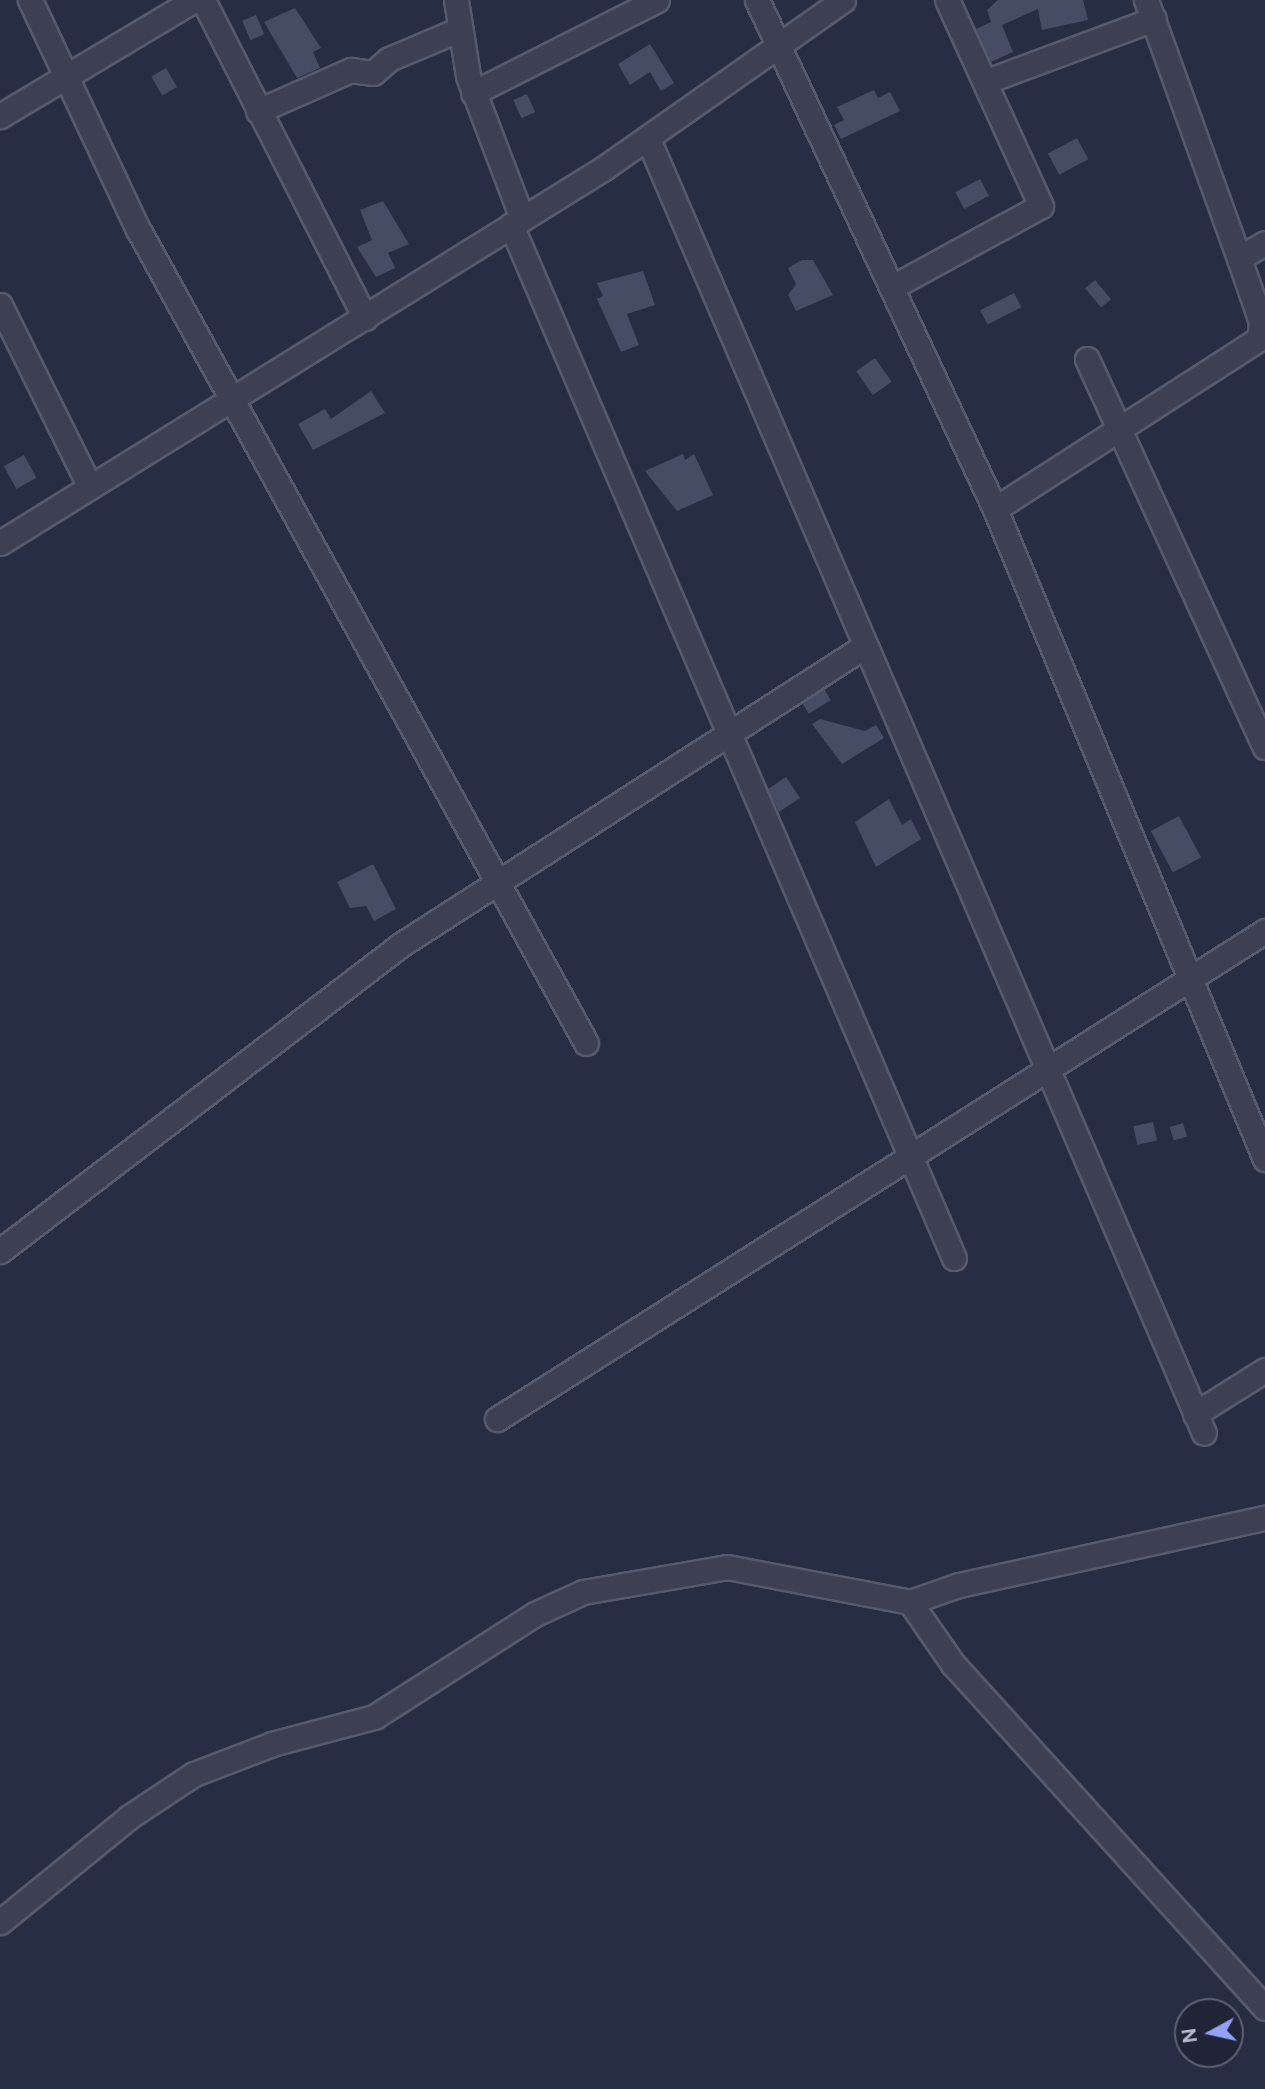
<!DOCTYPE html>
<style>
body{margin:0}
#map{position:relative;width:1265px;height:2089px;overflow:hidden;background:#272d42;font-family:Figtree,sans-serif}
div>[style]{position:absolute}
[style*='--x']{left:calc(var(--x)*1px);top:calc(var(--y)*1px);width:calc(var(--w)*1px);rotate:calc(var(--a)*1deg)}
.building>*{inset:0;background:#464c64;transform-origin:0 0}
.roads{filter:drop-shadow(2px 0 #575a6c) drop-shadow(-2px 0 #575a6c) drop-shadow(0 2px #575a6c) drop-shadow(0 -2px #575a6c)}
.minor>*{height:23px;margin:-11.5px;padding:0 11.5px;transform-origin:11.5px;border-radius:11.5px;background:#3c4052}
span{translate:-50% -50%;white-space:nowrap;text-align:center;line-height:1.15;-webkit-text-stroke:5px #202437;paint-order:stroke}
.north{position:absolute;left:1174px;top:1998px;width:70px;height:70px;box-sizing:border-box;background:#202437;border:2px solid #5d6173;border-radius:50%;rotate:262deg;font-size:19px;font-weight:700;line-height:28px;text-align:center;color:#b9bccc}
.north::after{content:'';display:block;margin:auto;width:24px;height:32px;background:#93a2f6;clip-path:polygon(50% 0,100% 100%,50% 72%,0 100%)}
</style>
<div id="map">
<div class="building">
<i style="clip-path:polygon(998px 0,1083px 0,1088px 20px,1042px 30px,1038px 9px,1002px 25px,1013px 52px,991px 62px,976px 29px,991px 22px,987px 10px)"></i>
<i style="clip-path:polygon(295px 8px,321px 48px,313px 52px,320px 68px,297px 78px,264px 22px)"></i>
<i style="left:256px;top:15px;width:21px;height:15px;rotate:67deg"></i>
<i style="clip-path:polygon(650px 44px,674px 83px,661px 91px,650px 72px,630px 85px,618px 64px)"></i>
<i style="left:166px;top:68px;width:22px;height:17px;rotate:60deg"></i>
<i style="clip-path:polygon(874px 90px,878px 98px,890px 92px,900px 111px,841px 139px,834px 125px,844px 120px,837px 107px)"></i>
<i style="left:527px;top:94px;width:20px;height:15px;rotate:66deg"></i>
<i style="left:1077px;top:138px;width:24px;height:33px;rotate:62deg"></i>
<i style="left:980px;top:179px;width:19px;height:28px;rotate:62deg"></i>
<i style="clip-path:polygon(383px 201px,409px 244px,388px 253px,395px 268px,376px 277px,357px 247px,372px 240px,360px 210px)"></i>
<i style="clip-path:polygon(802px 260px,813px 260px,833px 295px,796px 311px,788px 295px,796px 284px,788px 268px)"></i>
<i style="clip-path:polygon(643px 271px,655px 305px,627px 314px,639px 345px,621px 352px,597px 299px,603px 296px,597px 283px)"></i>
<i style="left:1095px;top:280px;width:25px;height:13px;rotate:50deg"></i>
<i style="left:1014px;top:293px;width:16px;height:38px;rotate:63deg"></i>
<i style="left:875px;top:358px;width:29px;height:23px;rotate:55deg"></i>
<i style="clip-path:polygon(371px 391px,385px 413px,313px 450px,298px 424px,325px 409px,331px 419px)"></i>
<i style="clip-path:polygon(683px 454px,685px 460px,694px 454px,713px 495px,677px 511px,645px 471px)"></i>
<i style="left:24px;top:455px;width:26px;height:23px;rotate:61deg"></i>
<i style="left:824px;top:689px;width:13px;height:26px;rotate:58deg"></i>
<i style="clip-path:polygon(820px 719px,865px 731px,876px 725px,884px 738px,842px 764px,812px 724px)"></i>
<i style="clip-path:polygon(786px 777px,800px 798px,779px 812px,768px 789px)"></i>
<i style="clip-path:polygon(889px 799px,902px 825px,911px 819px,921px 839px,876px 867px,855px 822px)"></i>
<i style="left:1179px;top:816px;width:47px;height:32px;rotate:62deg"></i>
<i style="clip-path:polygon(373px 864px,396px 909px,374px 921px,366px 906px,350px 908px,337px 882px)"></i>
<i style="left:1153px;top:1122px;width:19px;height:20px;rotate:78deg"></i>
<i style="left:1183px;top:1123px;width:14px;height:14px;rotate:73deg"></i>
</div>
<div class="roads">
<div class="minor">
<i style="--x:30;--y:0;--w:253;--a:64.8"></i>
<i style="--x:138;--y:229;--w:929;--a:61.17"></i>
<i style="--x:203;--y:0;--w:357;--a:63"></i>
<i style="--x:456;--y:0;--w:77;--a:81"></i>
<i style="--x:468;--y:76;--w:152;--a:69.2"></i>
<i style="--x:757;--y:0;--w:562;--a:64.94"></i>
<i style="--x:995;--y:509;--w:704;--a:67.44"></i>
<i style="--x:1146;--y:0;--w:274;--a:70.2"></i>
<i style="--x:987;--y:81;--w:178;--a:-20.4"></i>
<i style="--x:473;--y:93;--w:206;--a:-26.8"></i>
<i style="--x:258;--y:111;--w:102;--a:-23.8"></i>
<i style="--x:351;--y:70;--w:22;--a:8"></i>
<i style="--x:373;--y:73;--w:21;--a:-41"></i>
<i style="--x:389;--y:59;--w:77;--a:-22.9"></i>
<i style="--x:0;--y:116;--w:226;--a:-30.9"></i>
<i style="--x:648;--y:139;--w:1408;--a:66.75"></i>
<i style="--x:511;--y:225;--w:1124;--a:66.79"></i>
<i style="--x:894;--y:286;--w:167;--a:-28.6"></i>
<i style="--x:1041;--y:206;--w:226;--a:-114.5"></i>
<i style="--x:0;--y:305;--w:201;--a:63.7"></i>
<i style="--x:1087;--y:359;--w:427;--a:65.4"></i>
<i style="--x:995;--y:509;--w:314;--a:-32.8"></i>
<i style="--x:1259;--y:339;--w:17;--a:-83"></i>
<i style="--x:1261;--y:322;--w:68;--a:-109"></i>
<i style="--x:1239;--y:258;--w:30;--a:-30"></i>
<i style="--x:0;--y:543;--w:711;--a:-31.83"></i>
<i style="--x:604;--y:168;--w:292;--a:-35.1"></i>
<i style="--x:0;--y:1251;--w:506;--a:-37.37"></i>
<i style="--x:402;--y:944;--w:551;--a:-32.77"></i>
<i style="--x:1195;--y:1414;--w:83;--a:-32.2"></i>
<i style="--x:497;--y:1419;--w:910;--a:-32.43"></i>
<i style="--x:910;--y:1602;--w:75;--a:55.3"></i>
<i style="--x:953;--y:1664;--w:464;--a:47.8"></i>
<i style="--x:0;--y:1922;--w:166;--a:-39.1"></i>
<i style="--x:129;--y:1817;--w:78;--a:-33.5"></i>
<i style="--x:194;--y:1774;--w:84;--a:-21"></i>
<i style="--x:272;--y:1744;--w:106;--a:-14.8"></i>
<i style="--x:374;--y:1717;--w:191;--a:-32.6"></i>
<i style="--x:535;--y:1614;--w:53;--a:-24.6"></i>
<i style="--x:583;--y:1592;--w:146;--a:-9.8"></i>
<i style="--x:727;--y:1567;--w:186;--a:10.8"></i>
<i style="--x:910;--y:1602;--w:52;--a:-19.1"></i>
<i style="--x:959;--y:1585;--w:313;--a:-12.4"></i>
</div>
</div>
<div class="north">N</div>
</div>
